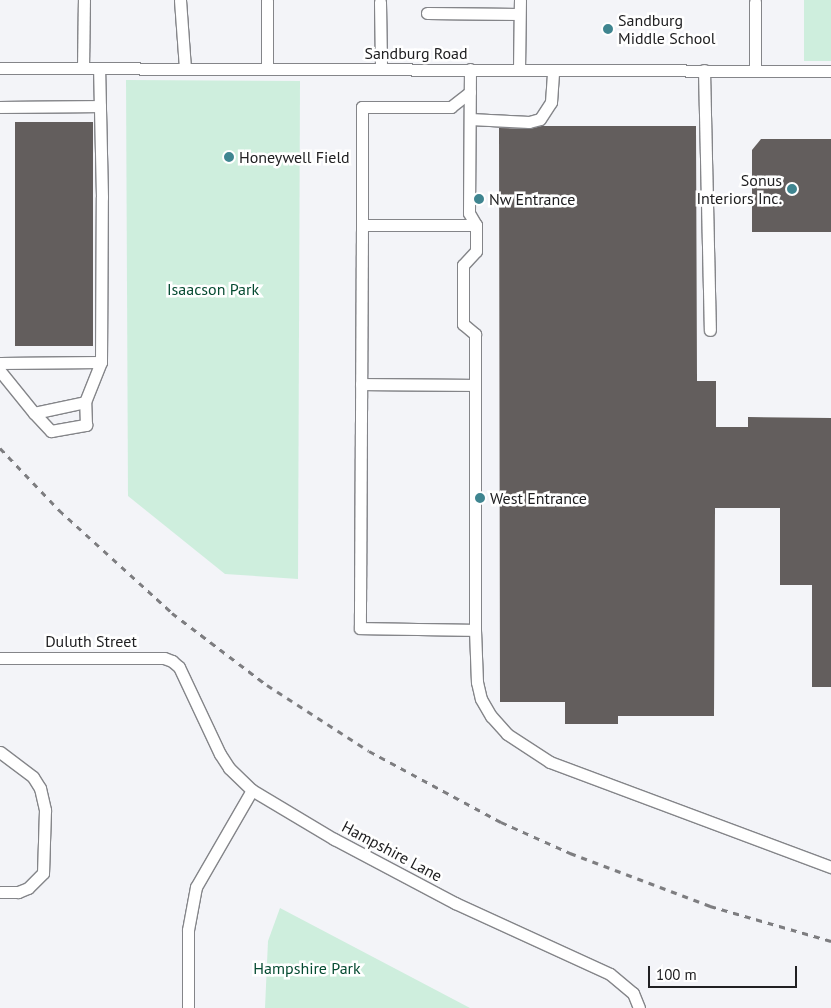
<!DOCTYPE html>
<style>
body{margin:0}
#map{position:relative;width:831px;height:1008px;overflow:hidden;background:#f3f4f8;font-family:"PT Sans",sans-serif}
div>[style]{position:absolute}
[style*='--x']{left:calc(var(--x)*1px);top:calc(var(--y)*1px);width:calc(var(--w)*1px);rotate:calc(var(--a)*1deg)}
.green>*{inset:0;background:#ceeedd;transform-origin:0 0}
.building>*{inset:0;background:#635e5d;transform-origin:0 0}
.roads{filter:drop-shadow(1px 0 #848589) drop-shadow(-1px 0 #848589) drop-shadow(0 1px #848589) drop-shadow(0 -1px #848589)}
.minor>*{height:11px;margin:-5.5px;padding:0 5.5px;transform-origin:5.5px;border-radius:5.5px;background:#fff}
.rail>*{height:3px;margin-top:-1.5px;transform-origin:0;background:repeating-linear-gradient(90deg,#7d7d80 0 6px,transparent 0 12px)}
.dots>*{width:14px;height:14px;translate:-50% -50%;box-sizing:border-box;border:2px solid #fff;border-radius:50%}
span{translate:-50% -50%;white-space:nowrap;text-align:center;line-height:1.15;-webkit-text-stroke:5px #fff;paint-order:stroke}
.poi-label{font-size:16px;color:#202022}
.left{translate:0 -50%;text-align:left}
.right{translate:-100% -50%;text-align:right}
.street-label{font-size:16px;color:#202022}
.park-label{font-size:16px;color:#064b32}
.scale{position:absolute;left:648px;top:966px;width:149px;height:22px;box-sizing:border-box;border:2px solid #202022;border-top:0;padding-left:6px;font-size:15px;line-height:18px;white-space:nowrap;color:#202022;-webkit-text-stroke:4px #fff;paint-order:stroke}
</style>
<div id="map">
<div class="green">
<i style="left:804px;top:0;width:27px;height:61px"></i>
<i style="clip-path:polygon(126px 80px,300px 81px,298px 579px,225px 574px,128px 496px)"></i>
<i style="clip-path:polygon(280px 908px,470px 1008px,265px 1008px,268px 941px)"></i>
</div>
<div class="building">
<i style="left:15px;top:122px;width:78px;height:224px"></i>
<i style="clip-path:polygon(541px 126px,696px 126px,697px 381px,716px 381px,716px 427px,748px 427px,748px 417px,831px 418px,831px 687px,812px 687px,812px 585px,780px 585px,780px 508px,715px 508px,714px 716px,618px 716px,618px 724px,565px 724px,565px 702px,500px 702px,499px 128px,529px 129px)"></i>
<i style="clip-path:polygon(761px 139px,831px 139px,831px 232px,752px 232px,752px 150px)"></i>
</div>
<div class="roads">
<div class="minor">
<i style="--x:180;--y:0;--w:68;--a:85.8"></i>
<i style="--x:267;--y:0;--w:69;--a:90"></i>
<i style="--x:380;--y:2;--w:67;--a:89.1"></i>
<i style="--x:427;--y:13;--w:92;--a:0.6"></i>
<i style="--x:0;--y:68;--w:831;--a:0.21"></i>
<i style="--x:83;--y:68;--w:68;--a:-89.2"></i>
<i style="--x:470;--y:69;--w:144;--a:90.4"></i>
<i style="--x:469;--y:213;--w:14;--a:60"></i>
<i style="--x:476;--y:225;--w:26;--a:90"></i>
<i style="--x:476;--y:251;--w:19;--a:133"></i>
<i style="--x:463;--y:265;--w:59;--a:90"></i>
<i style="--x:463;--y:324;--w:16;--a:40"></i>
<i style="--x:475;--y:334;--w:296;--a:90"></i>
<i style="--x:475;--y:630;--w:52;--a:87.8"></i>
<i style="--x:477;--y:682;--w:17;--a:77"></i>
<i style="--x:481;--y:699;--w:20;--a:60"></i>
<i style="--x:491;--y:716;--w:24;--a:48"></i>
<i style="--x:507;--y:734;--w:51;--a:33.1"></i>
<i style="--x:550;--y:762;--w:300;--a:20.5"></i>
<i style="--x:519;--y:70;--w:70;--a:-89.2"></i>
<i style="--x:704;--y:70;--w:260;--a:88.7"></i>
<i style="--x:755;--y:70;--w:68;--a:-90"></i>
<i style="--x:470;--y:92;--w:24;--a:142"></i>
<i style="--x:451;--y:107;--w:89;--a:180"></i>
<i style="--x:362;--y:107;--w:118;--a:90"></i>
<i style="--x:362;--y:225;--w:114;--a:0"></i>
<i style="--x:0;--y:107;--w:100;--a:-0.6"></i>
<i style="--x:470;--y:119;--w:59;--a:2.9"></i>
<i style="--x:529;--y:122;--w:11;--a:-15"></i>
<i style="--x:540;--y:119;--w:20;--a:-57"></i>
<i style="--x:551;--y:102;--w:32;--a:-86"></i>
<i style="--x:362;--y:225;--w:403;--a:90.3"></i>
<i style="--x:360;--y:628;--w:115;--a:1"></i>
<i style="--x:0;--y:363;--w:101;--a:-0.6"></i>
<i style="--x:0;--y:371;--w:54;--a:51"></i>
<i style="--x:34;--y:413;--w:52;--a:-12.2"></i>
<i style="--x:85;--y:402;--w:43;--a:-68.2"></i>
<i style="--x:101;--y:362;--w:165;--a:-89.7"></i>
<i style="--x:102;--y:197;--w:129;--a:-91.3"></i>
<i style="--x:361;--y:384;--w:114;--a:0.5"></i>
<i style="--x:34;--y:413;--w:25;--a:47"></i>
<i style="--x:51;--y:431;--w:36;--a:-10"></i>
<i style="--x:86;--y:425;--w:23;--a:-92"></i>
<i style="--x:0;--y:658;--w:164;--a:0"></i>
<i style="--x:164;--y:658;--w:9;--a:21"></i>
<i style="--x:172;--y:661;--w:9;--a:41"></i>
<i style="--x:179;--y:667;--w:96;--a:64.8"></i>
<i style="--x:220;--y:754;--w:17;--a:57"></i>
<i style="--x:229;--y:768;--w:32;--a:44"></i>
<i style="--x:252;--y:790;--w:96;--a:30.9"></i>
<i style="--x:334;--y:839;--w:137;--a:27.9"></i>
<i style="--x:455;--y:903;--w:170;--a:24.6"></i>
<i style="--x:610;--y:974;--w:30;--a:40"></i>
<i style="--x:633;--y:993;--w:16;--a:68"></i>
<i style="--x:0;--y:752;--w:41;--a:37.1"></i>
<i style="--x:33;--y:777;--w:13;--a:58"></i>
<i style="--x:40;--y:788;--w:23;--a:77"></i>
<i style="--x:45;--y:810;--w:63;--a:91.8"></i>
<i style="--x:43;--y:873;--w:21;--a:135"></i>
<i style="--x:28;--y:888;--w:11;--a:158"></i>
<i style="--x:18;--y:892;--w:18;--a:180"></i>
<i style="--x:188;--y:1008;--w:78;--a:-90"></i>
<i style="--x:188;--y:930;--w:44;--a:-79.5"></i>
<i style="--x:196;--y:887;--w:112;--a:-60"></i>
</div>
</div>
<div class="rail">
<i style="--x:0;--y:448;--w:86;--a:46.4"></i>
<i style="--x:59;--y:510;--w:153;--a:42.3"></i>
<i style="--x:172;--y:613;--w:119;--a:37.2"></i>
<i style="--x:267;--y:685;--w:121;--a:32.9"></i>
<i style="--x:369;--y:751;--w:150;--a:28.3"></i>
<i style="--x:501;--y:822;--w:76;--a:24.2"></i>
<i style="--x:570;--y:853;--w:150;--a:20.7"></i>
<i style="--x:710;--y:906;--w:126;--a:16.1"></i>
</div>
<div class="dots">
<i style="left:608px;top:29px;background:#3f8590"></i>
<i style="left:229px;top:157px;background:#3f8590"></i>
<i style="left:792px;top:189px;background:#3f8590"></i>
<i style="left:479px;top:199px;background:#3f8590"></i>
<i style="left:480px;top:498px;background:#3f8590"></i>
</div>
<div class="poi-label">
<span class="left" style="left:618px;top:29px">Sandburg<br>Middle School</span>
<span class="left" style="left:239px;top:157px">Honeywell Field</span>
<span class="right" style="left:782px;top:189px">Sonus<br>Interiors Inc.</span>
<span class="left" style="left:489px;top:199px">Nw Entrance</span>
<span class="left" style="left:490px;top:498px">West Entrance</span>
</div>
<div class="street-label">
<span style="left:416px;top:53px">Sandburg Road</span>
<span style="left:91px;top:641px">Duluth Street</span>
<span style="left:392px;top:851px;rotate:28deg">Hampshire Lane</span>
</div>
<div class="park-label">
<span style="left:213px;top:289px">Isaacson Park</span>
<span style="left:307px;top:968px">Hampshire Park</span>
</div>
<div class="scale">100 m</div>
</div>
